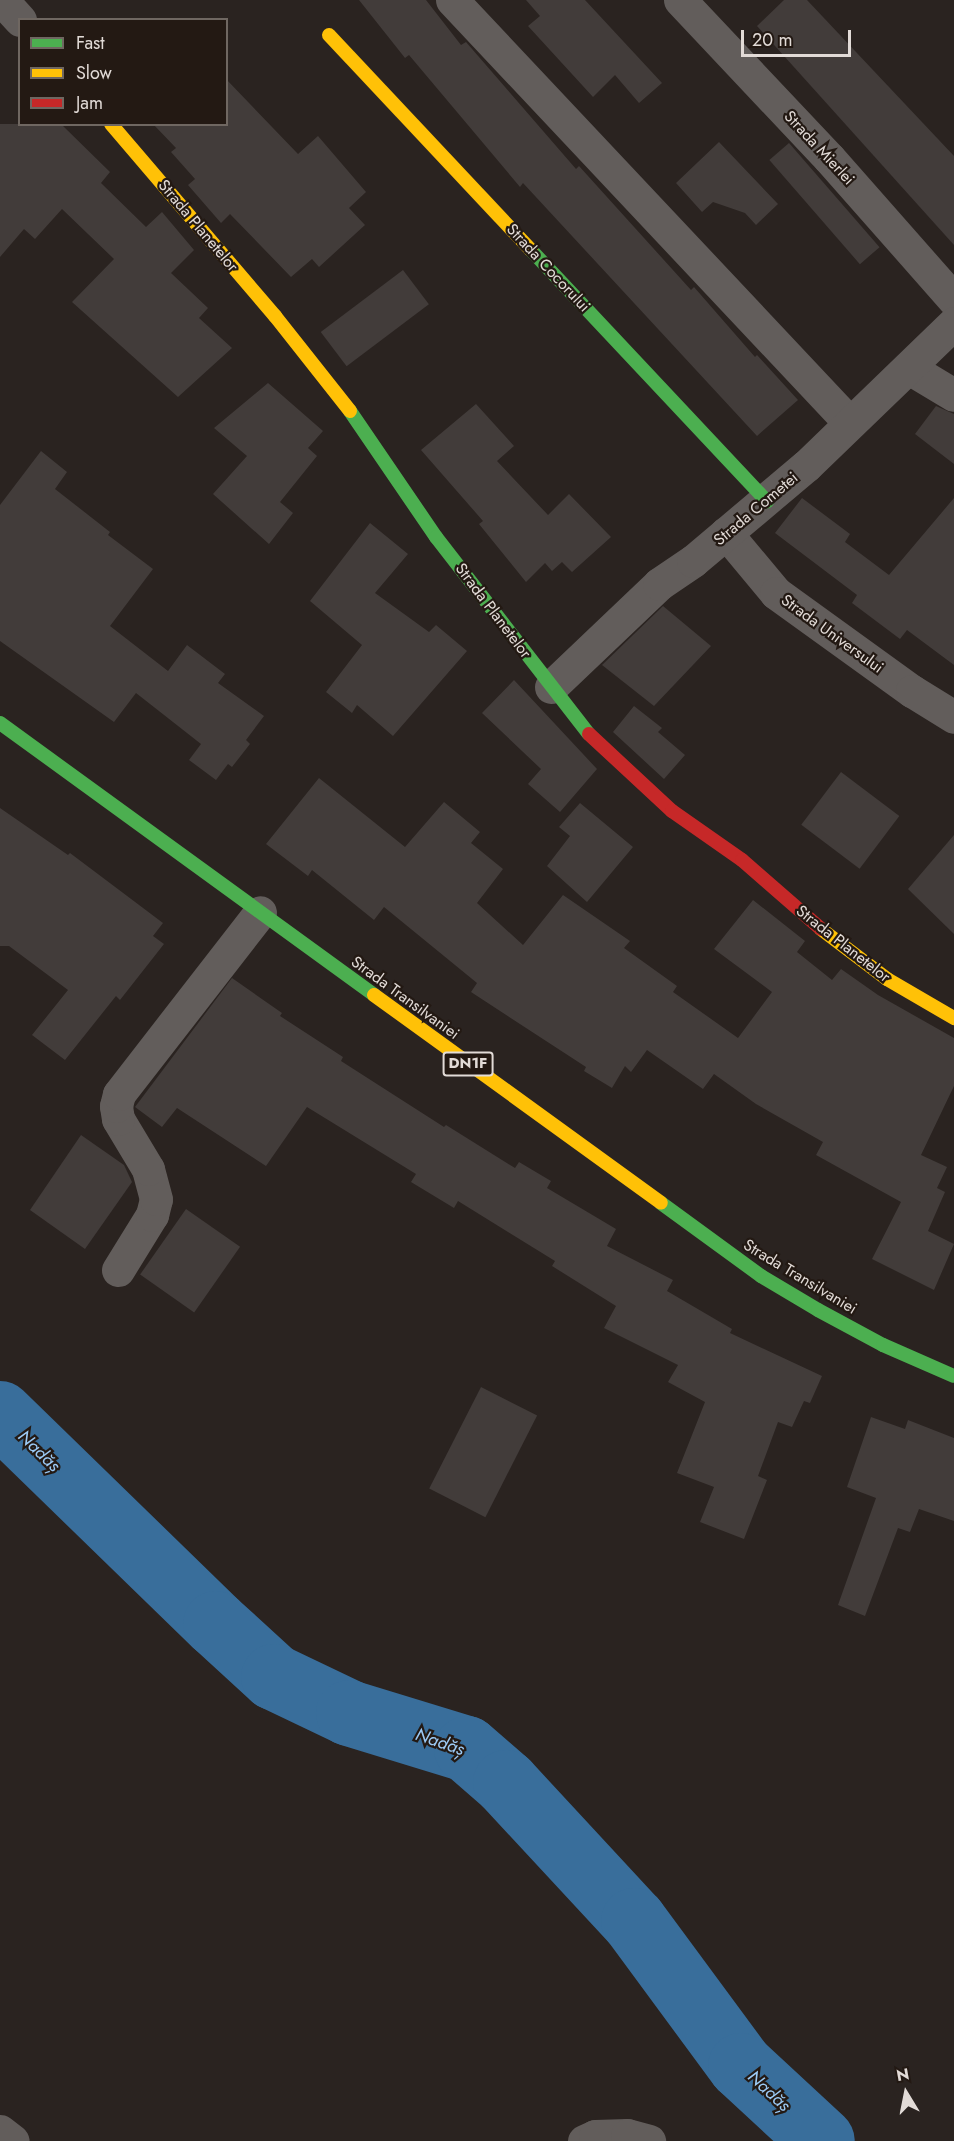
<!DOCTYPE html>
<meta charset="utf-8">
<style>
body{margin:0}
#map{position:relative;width:954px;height:2141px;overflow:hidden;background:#2a2320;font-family:Jost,sans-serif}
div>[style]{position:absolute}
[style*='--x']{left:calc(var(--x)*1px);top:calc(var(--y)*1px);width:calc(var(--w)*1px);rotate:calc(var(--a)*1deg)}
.river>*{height:66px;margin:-33px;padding:0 33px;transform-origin:33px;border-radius:33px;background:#396e9b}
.building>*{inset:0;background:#423c3a;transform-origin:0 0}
.street>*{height:33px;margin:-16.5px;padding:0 16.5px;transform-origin:16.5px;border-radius:16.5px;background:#625d5b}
.fast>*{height:14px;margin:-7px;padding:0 7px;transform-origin:7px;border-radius:7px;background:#4caf50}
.slow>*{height:14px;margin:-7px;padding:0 7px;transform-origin:7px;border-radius:7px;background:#ffc107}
.jam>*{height:14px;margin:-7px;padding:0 7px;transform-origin:7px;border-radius:7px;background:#c62828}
span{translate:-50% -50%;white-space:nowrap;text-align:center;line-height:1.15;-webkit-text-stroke:4.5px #231913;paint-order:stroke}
.shield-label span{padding:2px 4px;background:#231913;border:2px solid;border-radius:4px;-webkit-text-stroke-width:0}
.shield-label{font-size:15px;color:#e2dbd7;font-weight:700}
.street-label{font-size:16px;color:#e2dbd7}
.water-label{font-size:18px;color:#9ccaf5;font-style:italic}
.legend{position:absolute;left:18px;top:18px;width:210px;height:108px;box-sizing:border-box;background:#231913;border:2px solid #6f6761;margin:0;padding:8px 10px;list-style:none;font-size:18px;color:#e2dbd7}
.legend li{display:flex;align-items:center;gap:12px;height:30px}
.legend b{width:30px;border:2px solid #6f6761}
.north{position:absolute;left:876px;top:2063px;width:60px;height:60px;-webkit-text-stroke:4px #231913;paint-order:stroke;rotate:350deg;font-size:16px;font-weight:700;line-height:24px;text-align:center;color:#e2dbd7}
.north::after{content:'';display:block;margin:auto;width:21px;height:27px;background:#e2dbd7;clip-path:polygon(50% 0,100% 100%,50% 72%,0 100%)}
.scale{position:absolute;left:741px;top:30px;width:110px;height:27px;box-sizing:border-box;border:3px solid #e2dbd7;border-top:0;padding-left:8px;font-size:18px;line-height:21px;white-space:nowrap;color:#e2dbd7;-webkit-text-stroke:4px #231913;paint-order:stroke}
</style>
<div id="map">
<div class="river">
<i style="--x:0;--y:1414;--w:301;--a:44.2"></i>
<i style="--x:216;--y:1624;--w:79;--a:42.4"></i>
<i style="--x:274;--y:1677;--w:83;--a:25.6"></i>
<i style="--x:349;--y:1713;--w:123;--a:17"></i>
<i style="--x:467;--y:1749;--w:52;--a:41.1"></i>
<i style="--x:506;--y:1783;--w:188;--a:47.2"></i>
<i style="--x:634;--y:1921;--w:180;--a:53.6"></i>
<i style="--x:741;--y:2066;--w:110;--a:42.8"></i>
</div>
<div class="building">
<i style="clip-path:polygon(359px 0,426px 0,461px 45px,466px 42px,576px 169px,579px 166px,691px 290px,694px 287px,755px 357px,757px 355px,798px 400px,757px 436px,523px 183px,520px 187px,409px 55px,405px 58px)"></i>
<i style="clip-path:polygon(526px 0,585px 0,662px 83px,639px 103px,615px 75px,593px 97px,528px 26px,540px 16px)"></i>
<i style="clip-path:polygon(784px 0,807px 0,954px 156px,954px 245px,757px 26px)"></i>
<i style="clip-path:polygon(226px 79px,298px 154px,318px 136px,366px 192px,349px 208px,365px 225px,319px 267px,312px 259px,291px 277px,230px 214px,221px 223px,188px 185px,195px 179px,171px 152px,176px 148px,153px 124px,226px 124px)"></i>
<i style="clip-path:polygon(0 124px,61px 124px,110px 172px,101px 183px,146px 227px,162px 212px,194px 250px,171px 273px,208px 308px,199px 318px,232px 348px,178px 397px,72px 302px,114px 259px,62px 209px,35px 239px,24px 229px,0 257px)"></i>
<i style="clip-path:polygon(719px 142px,778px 204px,756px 225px,745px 213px,713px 202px,702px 212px,676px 183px)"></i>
<i style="left:789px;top:143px;width:138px;height:26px;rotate:49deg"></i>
<i style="left:403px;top:270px;width:43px;height:103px;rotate:53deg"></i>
<i style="clip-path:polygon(268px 383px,323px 431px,308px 448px,317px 456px,280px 502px,293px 513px,269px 544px,213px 494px,247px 456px,214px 428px)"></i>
<i style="clip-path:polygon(476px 404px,514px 446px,497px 461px,548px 515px,569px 494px,611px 537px,572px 572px,562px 562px,552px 571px,545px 563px,526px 582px,479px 524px,483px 521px,421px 450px)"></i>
<i style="clip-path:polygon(936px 406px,954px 414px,954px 464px,915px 434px)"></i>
<i style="clip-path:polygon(41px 451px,67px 472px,55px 489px,110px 532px,108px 535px,153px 569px,110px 626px,168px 671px,187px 645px,225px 674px,218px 683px,264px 716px,246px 740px,250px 744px,232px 767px,228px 764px,216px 780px,189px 760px,201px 744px,136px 693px,114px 722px,0 641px,0 505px)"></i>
<i style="clip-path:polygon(802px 498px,850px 534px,845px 542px,889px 575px,954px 498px,954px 665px,907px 630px,900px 639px,852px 603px,857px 595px,775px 533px)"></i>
<i style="clip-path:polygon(370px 523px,408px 554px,375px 593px,429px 632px,436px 625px,467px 651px,393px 736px,357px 705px,352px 713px,326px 692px,362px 645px,310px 601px)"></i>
<i style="clip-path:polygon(663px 606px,711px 646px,654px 706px,602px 665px)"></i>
<i style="clip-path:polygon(514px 680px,597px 769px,560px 812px,528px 784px,541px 769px,482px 713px)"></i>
<i style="clip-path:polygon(634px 706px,662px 728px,658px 732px,685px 755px,664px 779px,613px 732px)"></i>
<i style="left:841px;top:772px;width:73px;height:66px;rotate:37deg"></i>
<i style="clip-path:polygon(319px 778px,405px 847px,444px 802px,480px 832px,471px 843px,503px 869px,477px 903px,523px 945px,563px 895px,630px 941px,624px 948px,677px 986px,673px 992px,738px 1038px,772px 992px,714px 949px,753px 900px,805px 941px,797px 952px,832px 980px,841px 969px,878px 995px,954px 1038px,954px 1086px,921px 1155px,947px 1167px,937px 1188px,945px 1192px,928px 1231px,954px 1244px,934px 1290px,872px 1259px,901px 1202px,816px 1155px,823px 1142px,756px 1104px,714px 1074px,703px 1089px,647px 1050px,631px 1072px,625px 1066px,612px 1088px,584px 1071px,586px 1067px,471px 992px,477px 983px,384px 907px,374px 920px,312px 870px,308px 876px,266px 844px)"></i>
<i style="clip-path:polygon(580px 803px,633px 847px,587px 902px,547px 866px,570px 836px,559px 827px)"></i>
<i style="clip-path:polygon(0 808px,68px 855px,70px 853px,163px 923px,153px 936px,164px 944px,120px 1000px,116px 996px,65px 1060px,32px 1035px,68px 990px,9px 946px,0 946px)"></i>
<i style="clip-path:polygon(954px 835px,954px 934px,908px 889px)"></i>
<i style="clip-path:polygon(232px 978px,282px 1013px,280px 1016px,343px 1057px,341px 1061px,444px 1127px,446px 1125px,515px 1168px,519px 1162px,551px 1181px,547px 1188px,616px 1229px,607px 1246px,673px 1280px,667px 1291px,732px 1329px,730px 1333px,822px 1376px,810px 1403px,804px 1401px,792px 1427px,778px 1422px,758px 1476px,767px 1480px,744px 1539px,700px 1522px,714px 1487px,677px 1473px,705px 1402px,668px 1382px,678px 1365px,604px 1328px,616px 1306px,552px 1266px,555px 1261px,458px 1201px,454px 1208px,411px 1182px,416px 1174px,307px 1107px,266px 1166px,177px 1108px,162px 1127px,135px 1107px)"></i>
<i style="clip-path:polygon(81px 1135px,124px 1165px,132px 1182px,85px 1249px,30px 1210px)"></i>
<i style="left:186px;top:1209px;width:66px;height:80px;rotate:35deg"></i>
<i style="left:481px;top:1387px;width:63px;height:114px;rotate:27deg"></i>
<i style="clip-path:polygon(871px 1417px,905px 1429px,908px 1420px,954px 1438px,954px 1521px,919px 1509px,910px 1532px,898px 1528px,865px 1616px,838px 1605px,876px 1498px,847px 1487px)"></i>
</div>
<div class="street">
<i style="--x:2;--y:0;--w:27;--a:48"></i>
<i style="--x:452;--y:0;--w:579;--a:46.75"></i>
<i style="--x:680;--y:0;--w:217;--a:46.7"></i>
<i style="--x:829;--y:158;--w:189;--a:48.6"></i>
<i style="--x:909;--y:368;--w:52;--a:31"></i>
<i style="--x:726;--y:533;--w:78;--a:50.2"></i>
<i style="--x:776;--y:593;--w:168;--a:35.8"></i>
<i style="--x:912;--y:691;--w:49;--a:31.8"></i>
<i style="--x:551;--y:687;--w:149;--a:-43.6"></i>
<i style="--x:659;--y:584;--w:41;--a:-34.1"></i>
<i style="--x:693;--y:561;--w:148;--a:-40.1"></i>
<i style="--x:806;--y:466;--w:206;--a:-44"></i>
<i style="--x:118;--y:1270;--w:65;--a:-58.3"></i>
<i style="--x:152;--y:1215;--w:16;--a:-76"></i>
<i style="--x:156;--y:1199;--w:31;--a:-105"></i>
<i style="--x:148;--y:1169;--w:58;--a:-121"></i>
<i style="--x:118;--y:1119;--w:13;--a:-99"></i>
<i style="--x:116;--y:1106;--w:12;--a:-76"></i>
<i style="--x:119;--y:1094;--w:230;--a:-52.2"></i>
<i style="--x:0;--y:2131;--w:16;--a:38"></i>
<i style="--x:584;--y:2141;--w:12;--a:-24"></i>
<i style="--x:595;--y:2136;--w:32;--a:-2"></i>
<i style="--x:627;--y:2135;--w:23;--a:15"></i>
</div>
<div class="fast">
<i style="--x:531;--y:250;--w:345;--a:46.8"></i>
<i style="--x:350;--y:411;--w:153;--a:55.7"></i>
<i style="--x:436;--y:537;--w:249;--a:52.2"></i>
<i style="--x:0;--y:723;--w:462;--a:36"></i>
<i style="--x:661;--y:1203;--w:124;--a:36.1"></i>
<i style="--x:761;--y:1276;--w:66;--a:30.8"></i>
<i style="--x:818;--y:1310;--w:74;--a:28.3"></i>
<i style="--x:883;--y:1345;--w:77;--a:23.6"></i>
</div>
<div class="slow">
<i style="--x:329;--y:35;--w:295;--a:46.8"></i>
<i style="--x:111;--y:124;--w:253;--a:49.5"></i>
<i style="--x:275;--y:316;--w:121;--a:51.7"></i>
<i style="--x:821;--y:929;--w:83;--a:37.1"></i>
<i style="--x:887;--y:979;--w:78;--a:30.2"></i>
<i style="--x:374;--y:995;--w:354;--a:35.9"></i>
</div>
<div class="jam">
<i style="--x:589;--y:734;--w:113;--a:42.9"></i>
<i style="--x:672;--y:811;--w:85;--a:35"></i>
<i style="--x:742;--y:860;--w:105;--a:41.1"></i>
</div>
<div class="shield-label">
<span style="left:468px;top:1064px">DN1F</span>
</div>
<div class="street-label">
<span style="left:819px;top:148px;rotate:47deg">Strada Mierlei</span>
<span style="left:198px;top:226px;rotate:50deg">Strada Planetelor</span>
<span style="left:548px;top:268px;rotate:47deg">Strada Cocorului</span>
<span style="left:756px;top:509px;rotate:-40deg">Strada Cometei</span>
<span style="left:493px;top:611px;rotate:53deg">Strada Planetelor</span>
<span style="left:832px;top:634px;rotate:36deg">Strada Universului</span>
<span style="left:843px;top:944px;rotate:38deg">Strada Planetelor</span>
<span style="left:405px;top:998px;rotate:36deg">Strada Transilvaniei</span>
<span style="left:800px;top:1277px;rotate:31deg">Strada Transilvaniei</span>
</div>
<div class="water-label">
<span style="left:39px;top:1451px;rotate:44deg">Nadăș</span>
<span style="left:440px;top:1742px;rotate:19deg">Nadăș</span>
<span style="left:769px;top:2091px;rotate:43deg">Nadăș</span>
</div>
<ul class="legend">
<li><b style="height:8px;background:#4caf50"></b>Fast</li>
<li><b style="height:8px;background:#ffc107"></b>Slow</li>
<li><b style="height:8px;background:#c62828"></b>Jam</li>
</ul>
<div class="north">N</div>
<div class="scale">20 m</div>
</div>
